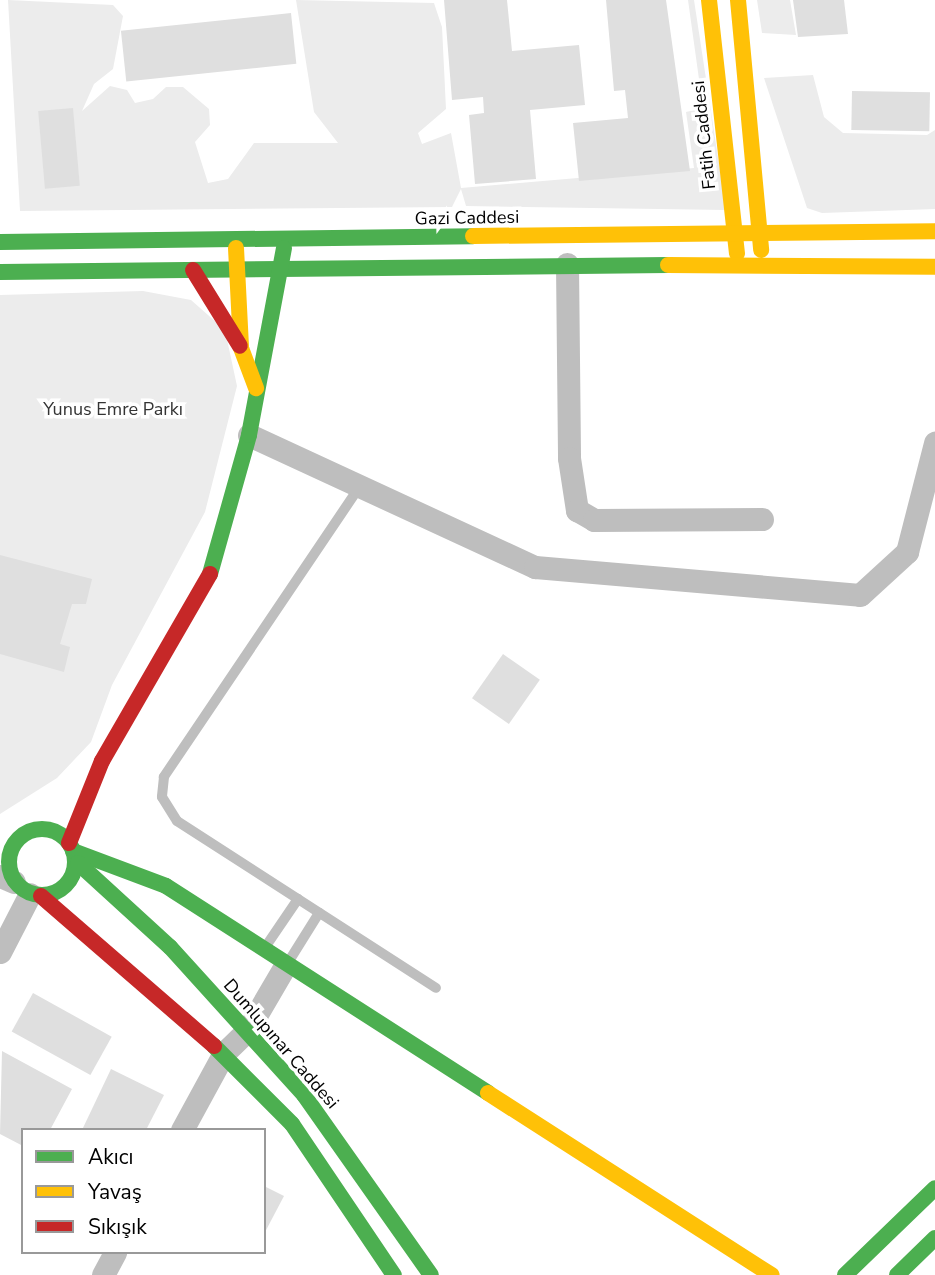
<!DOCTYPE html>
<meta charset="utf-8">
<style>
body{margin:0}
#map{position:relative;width:935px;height:1275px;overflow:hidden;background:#fff;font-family:"Nunito Sans",sans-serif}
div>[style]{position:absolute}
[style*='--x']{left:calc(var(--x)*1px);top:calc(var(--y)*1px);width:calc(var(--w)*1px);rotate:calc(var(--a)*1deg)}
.green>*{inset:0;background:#ececec}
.building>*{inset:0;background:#dfdfdf;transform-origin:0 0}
.lane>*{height:10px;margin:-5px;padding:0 5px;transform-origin:5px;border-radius:5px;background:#bebebe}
.street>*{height:23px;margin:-11.5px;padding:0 11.5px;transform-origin:11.5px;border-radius:11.5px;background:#bebebe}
.fast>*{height:16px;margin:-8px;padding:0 8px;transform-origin:8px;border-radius:8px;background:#4caf50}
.fast>.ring{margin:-8px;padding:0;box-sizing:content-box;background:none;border:16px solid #4caf50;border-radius:50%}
.slow>*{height:16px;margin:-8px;padding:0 8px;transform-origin:8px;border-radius:8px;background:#ffc107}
.jam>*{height:16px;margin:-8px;padding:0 8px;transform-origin:8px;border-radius:8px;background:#c62828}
span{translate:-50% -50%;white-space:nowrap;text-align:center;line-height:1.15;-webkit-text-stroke:7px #fff;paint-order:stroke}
.street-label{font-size:18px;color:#000}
.park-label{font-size:18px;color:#333}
.legend{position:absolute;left:21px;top:1128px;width:245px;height:126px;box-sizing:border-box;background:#fff;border:2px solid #999;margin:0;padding:9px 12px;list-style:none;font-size:21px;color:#000}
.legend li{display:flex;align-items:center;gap:14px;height:35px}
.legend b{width:35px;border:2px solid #999}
</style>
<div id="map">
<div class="green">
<i style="clip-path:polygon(8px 0,113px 5px,123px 16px,113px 69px,94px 84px,82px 111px,110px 86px,127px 90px,135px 103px,153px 99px,166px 87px,183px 87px,209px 109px,210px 125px,195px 142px,208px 183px,228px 179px,254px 143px,338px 143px,314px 112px,296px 0,434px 3px,442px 27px,446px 109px,418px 133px,422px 144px,451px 133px,461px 188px,694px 168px,686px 112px,703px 108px,688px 0,694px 0,726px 210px,466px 206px,461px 189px,452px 207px,20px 211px)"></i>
<i style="clip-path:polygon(757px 0,790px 0,796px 35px,762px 33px)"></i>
<i style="clip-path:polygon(813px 75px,824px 117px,843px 133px,927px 135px,935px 130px,935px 209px,822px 213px,807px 208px,764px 78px)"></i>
<i style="clip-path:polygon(143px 291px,191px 300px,225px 330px,237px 386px,205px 512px,112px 685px,91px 742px,57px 778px,0 814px,0 295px)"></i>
</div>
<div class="building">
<i style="clip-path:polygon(444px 0,507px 0,512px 51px,579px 45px,585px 105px,530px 110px,536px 179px,475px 184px,469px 115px,484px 113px,483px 97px,452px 100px)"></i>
<i style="clip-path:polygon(606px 0,666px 0,690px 171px,579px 181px,573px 123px,628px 118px,625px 90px,614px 91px)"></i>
<i style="clip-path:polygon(793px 0,844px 0,848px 34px,798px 37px)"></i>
<i style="left:291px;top:13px;width:51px;height:171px;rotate:84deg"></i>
<i style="left:852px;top:91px;width:78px;height:39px;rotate:1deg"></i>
<i style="left:73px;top:108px;width:78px;height:35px;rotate:85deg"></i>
<i style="clip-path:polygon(0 555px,92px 579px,86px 604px,72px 604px,60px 644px,70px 647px,64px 672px,0 654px)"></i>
<i style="left:503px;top:654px;width:45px;height:54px;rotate:35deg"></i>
<i style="left:33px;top:993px;width:90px;height:44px;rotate:29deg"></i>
<i style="clip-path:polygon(2px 1051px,72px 1089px,50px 1130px,23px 1130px,23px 1146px,0 1134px)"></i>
<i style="clip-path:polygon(111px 1069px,164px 1095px,146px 1130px,82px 1130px)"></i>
<i style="clip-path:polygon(264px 1186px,284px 1196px,264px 1234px)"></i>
</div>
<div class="lane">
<i style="--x:360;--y:486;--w:351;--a:124"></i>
<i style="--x:164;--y:777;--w:20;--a:96"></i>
<i style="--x:162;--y:797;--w:28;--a:58"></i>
<i style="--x:177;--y:821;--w:308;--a:32.8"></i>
<i style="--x:266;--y:946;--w:57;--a:-55.8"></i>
<i style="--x:289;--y:961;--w:57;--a:-58"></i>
</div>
<div class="street">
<i style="--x:567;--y:264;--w:194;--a:89.4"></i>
<i style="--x:569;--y:458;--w:53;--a:81.3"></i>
<i style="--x:577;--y:510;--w:20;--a:30"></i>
<i style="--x:594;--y:520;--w:168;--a:-0.3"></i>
<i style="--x:249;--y:435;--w:315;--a:24.8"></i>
<i style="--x:535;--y:567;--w:326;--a:4.9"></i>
<i style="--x:860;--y:595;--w:64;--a:-42.5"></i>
<i style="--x:907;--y:552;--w:113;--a:-75.6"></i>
<i style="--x:0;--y:876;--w:15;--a:23"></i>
<i style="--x:0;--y:952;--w:65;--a:-62.7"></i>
<i style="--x:182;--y:1130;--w:88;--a:-61.4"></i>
<i style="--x:224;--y:1053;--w:32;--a:-44"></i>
<i style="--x:247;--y:1031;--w:75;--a:-59.7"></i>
<i style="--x:103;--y:1275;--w:26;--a:-62"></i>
</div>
<div class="fast">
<i style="--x:0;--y:242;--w:473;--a:-0.7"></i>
<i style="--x:0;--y:272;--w:668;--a:-0.6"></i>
<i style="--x:210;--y:574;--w:144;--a:-74.3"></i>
<i style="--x:249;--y:435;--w:190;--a:-79.4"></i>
<i class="ring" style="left:9px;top:829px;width:50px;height:50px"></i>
<i style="--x:73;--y:851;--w:99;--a:20.6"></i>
<i style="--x:166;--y:886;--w:383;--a:32.7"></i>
<i style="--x:78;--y:863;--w:125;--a:42.4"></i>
<i style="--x:170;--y:947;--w:200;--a:47.8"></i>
<i style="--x:304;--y:1095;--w:220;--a:54.8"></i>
<i style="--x:214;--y:1046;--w:110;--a:45"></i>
<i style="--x:292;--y:1124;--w:182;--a:56"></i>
<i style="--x:845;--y:1275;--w:125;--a:-44"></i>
<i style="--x:897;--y:1275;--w:53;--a:-44.2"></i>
</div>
<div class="slow">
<i style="--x:709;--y:0;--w:255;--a:83.7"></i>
<i style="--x:738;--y:0;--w:251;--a:84.7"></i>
<i style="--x:473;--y:236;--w:462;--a:-0.6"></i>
<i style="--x:236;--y:248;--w:100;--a:87.1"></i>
<i style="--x:241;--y:348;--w:43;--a:69.4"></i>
<i style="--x:668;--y:265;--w:267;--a:0.4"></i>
<i style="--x:488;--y:1093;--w:337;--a:32.7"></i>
</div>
<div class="jam">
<i style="--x:193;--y:270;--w:89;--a:58.3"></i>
<i style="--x:69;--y:843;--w:88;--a:-68.1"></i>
<i style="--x:102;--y:761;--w:216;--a:-60"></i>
<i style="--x:41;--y:896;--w:229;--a:40.9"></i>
</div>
<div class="street-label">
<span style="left:704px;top:135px;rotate:-96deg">Fatih Caddesi</span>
<span style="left:467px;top:218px;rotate:-1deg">Gazi Caddesi</span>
<span style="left:281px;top:1044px;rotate:49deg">Dumlupınar Caddesi</span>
</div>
<div class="park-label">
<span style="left:113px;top:409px">Yunus Emre Parkı</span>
</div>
<ul class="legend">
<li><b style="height:9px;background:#4caf50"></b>Akıcı</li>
<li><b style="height:9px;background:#ffc107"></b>Yavaş</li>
<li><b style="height:9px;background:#c62828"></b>Sıkışık</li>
</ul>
</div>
